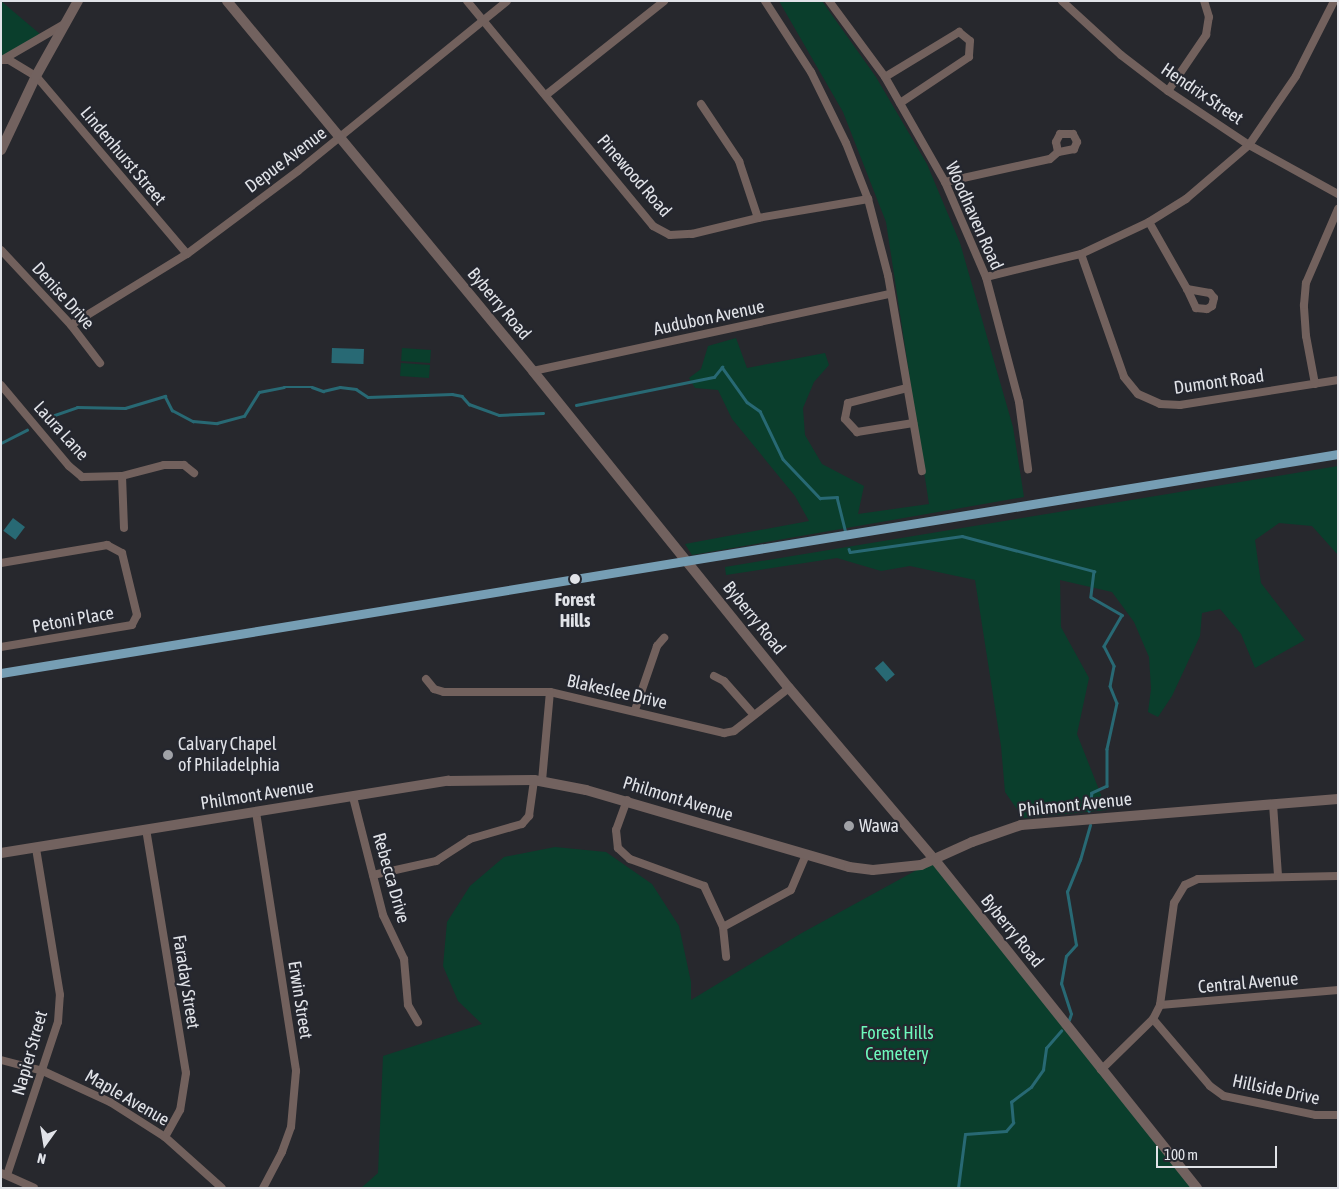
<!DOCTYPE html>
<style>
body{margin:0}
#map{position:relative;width:1339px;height:1189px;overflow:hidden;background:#27282d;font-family:"Asap Condensed",sans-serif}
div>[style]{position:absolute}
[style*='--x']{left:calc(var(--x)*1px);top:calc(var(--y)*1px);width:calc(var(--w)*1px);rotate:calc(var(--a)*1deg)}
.green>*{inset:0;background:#0a3e2c;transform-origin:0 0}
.water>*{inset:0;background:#286974;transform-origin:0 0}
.stream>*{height:2.5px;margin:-1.25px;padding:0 1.25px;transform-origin:1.25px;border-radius:1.25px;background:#286974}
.minor>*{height:8px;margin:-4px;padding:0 4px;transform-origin:4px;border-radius:4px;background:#72615d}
.major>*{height:10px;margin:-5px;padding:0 5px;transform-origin:5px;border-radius:5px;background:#72625f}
.rail-1>*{height:9px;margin:-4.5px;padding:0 4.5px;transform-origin:4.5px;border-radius:4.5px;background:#769eb4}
.dots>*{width:14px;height:14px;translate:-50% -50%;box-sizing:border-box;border:2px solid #25272f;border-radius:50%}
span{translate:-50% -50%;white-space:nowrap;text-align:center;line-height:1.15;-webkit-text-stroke:4.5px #25272f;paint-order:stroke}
.street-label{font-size:18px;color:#e1e3e8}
.stop-label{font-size:18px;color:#e1e3e8;font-weight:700}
.poi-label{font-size:18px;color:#e1e3e8}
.left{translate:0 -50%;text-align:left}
.park-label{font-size:18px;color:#6ef9bc}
.frame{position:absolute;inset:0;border:2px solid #e1e3e8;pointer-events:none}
.north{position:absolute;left:20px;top:1119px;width:50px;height:50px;-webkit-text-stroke:4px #25272f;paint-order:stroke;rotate:193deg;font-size:14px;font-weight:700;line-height:20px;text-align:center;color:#e1e3e8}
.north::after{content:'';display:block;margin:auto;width:18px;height:22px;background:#e1e3e8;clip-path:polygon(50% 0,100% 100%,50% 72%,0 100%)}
.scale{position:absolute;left:1156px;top:1146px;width:121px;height:22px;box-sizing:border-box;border:2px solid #e1e3e8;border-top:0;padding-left:6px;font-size:15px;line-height:18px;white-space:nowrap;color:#e1e3e8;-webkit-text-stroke:4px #25272f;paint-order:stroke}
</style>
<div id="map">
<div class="green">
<i style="clip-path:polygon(1px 1px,40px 34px,1px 58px)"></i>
<i style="clip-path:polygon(779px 1px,822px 1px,876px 77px,927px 164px,960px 243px,1013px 427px,1024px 497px,692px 555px,685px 544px,809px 521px,795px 496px,732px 419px,718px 390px,695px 388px,689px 378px,701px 369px,708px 346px,736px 338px,747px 368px,825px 353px,829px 365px,814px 382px,803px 408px,805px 435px,822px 464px,864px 486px,858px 514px,929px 504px,886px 222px,843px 112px)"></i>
<i style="left:402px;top:348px;width:29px;height:13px;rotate:4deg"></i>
<i style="left:401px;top:363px;width:29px;height:13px;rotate:4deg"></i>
<i style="clip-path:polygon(1338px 466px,1338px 555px,1312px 526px,1279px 523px,1255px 540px,1261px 583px,1305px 640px,1255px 668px,1241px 634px,1220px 609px,1202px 613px,1200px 636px,1172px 696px,1158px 717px,1148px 712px,1151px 689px,1149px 657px,1134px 622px,1112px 592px,1060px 580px,1061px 627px,1089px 678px,1077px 734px,1107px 810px,1023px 818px,1005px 792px,1001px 746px,975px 580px,910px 566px,881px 571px,837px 558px,726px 575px,725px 567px)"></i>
<i style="clip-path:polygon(555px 847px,606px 852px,652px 884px,679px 926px,691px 982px,691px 1000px,800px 934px,935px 860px,1199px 1188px,361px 1188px,378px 1173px,383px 1056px,482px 1024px,458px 1001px,443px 966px,447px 922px,470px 886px,504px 857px)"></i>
</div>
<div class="water">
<i style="left:332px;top:348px;width:32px;height:15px;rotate:2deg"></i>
<i style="left:13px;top:518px;width:15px;height:16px;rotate:37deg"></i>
<i style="left:883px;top:661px;width:18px;height:11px;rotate:49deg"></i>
</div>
<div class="stream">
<i style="--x:576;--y:405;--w:141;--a:-11.5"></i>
<i style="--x:714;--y:377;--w:13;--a:-51"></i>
<i style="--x:722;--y:367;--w:43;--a:54.5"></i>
<i style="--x:747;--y:402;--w:16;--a:35"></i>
<i style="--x:760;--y:411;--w:53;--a:64.4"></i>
<i style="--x:783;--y:459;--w:54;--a:46.5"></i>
<i style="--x:820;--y:498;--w:17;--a:-3"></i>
<i style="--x:837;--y:497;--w:34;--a:76"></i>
<i style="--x:43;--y:419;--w:36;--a:-19"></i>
<i style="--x:77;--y:407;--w:48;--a:1.2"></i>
<i style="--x:125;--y:408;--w:42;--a:-16.7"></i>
<i style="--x:165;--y:396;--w:16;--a:63"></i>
<i style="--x:172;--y:410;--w:24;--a:28"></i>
<i style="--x:193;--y:421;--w:24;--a:5"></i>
<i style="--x:217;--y:423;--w:28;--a:-15"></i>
<i style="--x:244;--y:416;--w:28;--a:-58"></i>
<i style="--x:259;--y:392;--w:25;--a:-11"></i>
<i style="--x:284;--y:387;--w:28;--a:0"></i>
<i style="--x:312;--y:387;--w:12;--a:20"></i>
<i style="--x:323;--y:391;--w:17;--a:-13"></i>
<i style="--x:340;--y:387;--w:16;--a:7"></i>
<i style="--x:356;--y:389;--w:14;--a:34"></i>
<i style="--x:368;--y:397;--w:84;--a:-2"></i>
<i style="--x:452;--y:394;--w:10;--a:11"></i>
<i style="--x:462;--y:396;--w:11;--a:49"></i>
<i style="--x:469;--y:404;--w:32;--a:20"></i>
<i style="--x:499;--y:415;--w:44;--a:-2.6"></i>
<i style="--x:1;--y:443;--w:29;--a:-27"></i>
<i style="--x:849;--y:549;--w:3;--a:72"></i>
<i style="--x:850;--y:552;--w:113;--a:-8.1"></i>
<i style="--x:962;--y:536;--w:137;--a:14.9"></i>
<i style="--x:1094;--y:571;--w:26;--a:97"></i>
<i style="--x:1091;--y:597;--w:36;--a:30"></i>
<i style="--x:1122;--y:615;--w:36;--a:120"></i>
<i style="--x:1104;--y:646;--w:22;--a:63"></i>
<i style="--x:1114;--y:666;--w:20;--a:101"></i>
<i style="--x:1110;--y:686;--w:18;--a:68"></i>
<i style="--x:1117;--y:703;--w:47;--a:102.3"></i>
<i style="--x:1107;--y:749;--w:37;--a:90"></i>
<i style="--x:1107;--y:786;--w:17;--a:155"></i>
<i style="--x:1092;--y:793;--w:18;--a:99"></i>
<i style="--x:1069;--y:1020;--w:6;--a:-72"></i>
<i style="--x:1071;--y:1014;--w:32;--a:-108"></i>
<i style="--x:1061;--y:984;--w:28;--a:-80"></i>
<i style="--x:1066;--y:956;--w:15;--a:-48"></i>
<i style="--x:1076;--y:945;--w:54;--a:-99.6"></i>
<i style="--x:1067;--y:892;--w:35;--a:-68"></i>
<i style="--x:1080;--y:860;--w:36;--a:-74"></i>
<i style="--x:958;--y:1188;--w:54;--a:-82.6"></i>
<i style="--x:965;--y:1134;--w:41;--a:-4.2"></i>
<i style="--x:1006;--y:1131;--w:11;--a:-49"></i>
<i style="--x:1013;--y:1123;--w:21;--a:-95"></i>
<i style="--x:1011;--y:1102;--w:25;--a:-37"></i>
<i style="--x:1031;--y:1087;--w:21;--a:-55"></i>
<i style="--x:1043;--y:1070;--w:22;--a:-82"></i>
<i style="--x:1046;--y:1048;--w:23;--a:-49"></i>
</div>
<div class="minor">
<i style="--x:467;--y:1;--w:292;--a:50.4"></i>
<i style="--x:653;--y:226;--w:19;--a:28"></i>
<i style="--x:670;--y:235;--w:22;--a:-3"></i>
<i style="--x:692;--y:234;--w:68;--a:-13.6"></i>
<i style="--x:758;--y:218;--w:112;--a:-9.8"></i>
<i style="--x:765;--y:1;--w:85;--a:57.1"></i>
<i style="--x:811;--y:72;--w:79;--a:63.8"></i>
<i style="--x:846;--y:143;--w:60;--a:68.6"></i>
<i style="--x:868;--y:199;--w:79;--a:75.3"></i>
<i style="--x:888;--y:275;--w:199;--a:80.2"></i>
<i style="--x:829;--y:1;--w:94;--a:53.6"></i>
<i style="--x:885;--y:77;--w:121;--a:60.3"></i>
<i style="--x:945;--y:182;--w:103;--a:66.7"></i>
<i style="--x:986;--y:277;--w:129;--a:75.2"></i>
<i style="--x:1019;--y:402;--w:68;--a:82.3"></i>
<i style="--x:1062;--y:1;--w:80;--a:42.5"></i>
<i style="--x:1121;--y:55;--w:59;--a:37.5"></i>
<i style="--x:1168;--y:91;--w:97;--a:33.7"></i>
<i style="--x:1249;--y:145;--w:102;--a:28.8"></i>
<i style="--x:2;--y:60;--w:7;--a:0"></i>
<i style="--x:9;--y:60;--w:31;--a:31"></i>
<i style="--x:36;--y:76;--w:233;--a:49.7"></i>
<i style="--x:2;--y:60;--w:74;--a:-30"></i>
<i style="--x:885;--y:77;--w:87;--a:-31.3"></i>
<i style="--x:959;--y:32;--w:14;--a:39"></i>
<i style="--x:970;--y:41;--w:16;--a:94"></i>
<i style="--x:969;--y:57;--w:83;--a:146.3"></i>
<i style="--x:1168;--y:91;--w:68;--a:-55.8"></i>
<i style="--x:1206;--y:35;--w:18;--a:-81"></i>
<i style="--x:1209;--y:17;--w:17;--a:-107"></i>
<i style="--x:546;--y:95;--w:151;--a:-38.5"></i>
<i style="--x:701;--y:104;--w:69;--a:56.3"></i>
<i style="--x:739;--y:161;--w:60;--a:71.6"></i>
<i style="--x:945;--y:182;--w:107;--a:-12.4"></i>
<i style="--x:1050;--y:159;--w:11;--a:-41"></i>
<i style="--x:1058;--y:152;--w:10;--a:-101"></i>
<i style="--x:1056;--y:142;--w:9;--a:-63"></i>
<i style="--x:1060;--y:134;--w:13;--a:0"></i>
<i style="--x:1073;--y:134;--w:9;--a:63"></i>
<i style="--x:1077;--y:142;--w:8;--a:113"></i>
<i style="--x:1074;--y:149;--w:16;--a:169"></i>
<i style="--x:1149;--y:222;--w:77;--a:60.4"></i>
<i style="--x:1187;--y:289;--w:23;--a:10"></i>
<i style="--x:1210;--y:293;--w:6;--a:51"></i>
<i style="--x:1214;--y:298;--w:8;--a:104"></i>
<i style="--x:1212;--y:306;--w:6;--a:149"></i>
<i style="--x:1207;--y:309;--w:11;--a:-175"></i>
<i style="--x:1196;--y:308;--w:21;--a:-115"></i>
<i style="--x:1;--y:250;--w:103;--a:47"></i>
<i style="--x:71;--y:325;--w:48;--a:52.7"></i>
<i style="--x:1081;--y:254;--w:130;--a:70.7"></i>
<i style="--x:1124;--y:377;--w:22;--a:51"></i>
<i style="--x:1138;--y:394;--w:24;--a:24"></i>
<i style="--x:1160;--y:404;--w:20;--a:3"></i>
<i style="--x:1180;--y:405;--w:160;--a:-9"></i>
<i style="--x:986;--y:277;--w:98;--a:-13.6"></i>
<i style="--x:1081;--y:254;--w:75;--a:-25.2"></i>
<i style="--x:1149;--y:222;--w:44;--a:-31.9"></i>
<i style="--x:1186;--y:199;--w:83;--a:-40.6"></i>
<i style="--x:1249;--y:145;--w:83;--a:-55.7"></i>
<i style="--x:1296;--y:76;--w:84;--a:-63.1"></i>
<i style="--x:71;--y:325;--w:136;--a:-31.5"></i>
<i style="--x:187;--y:254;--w:139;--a:-36.8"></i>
<i style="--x:298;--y:171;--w:269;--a:-39.1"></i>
<i style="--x:533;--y:371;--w:365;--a:-12.2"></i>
<i style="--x:1315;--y:384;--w:49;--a:-100.6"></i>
<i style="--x:1306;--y:336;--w:31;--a:-94"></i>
<i style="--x:1304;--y:305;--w:22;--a:-85"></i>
<i style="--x:1306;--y:283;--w:81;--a:-66.6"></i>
<i style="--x:1;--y:385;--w:106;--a:50"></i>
<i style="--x:69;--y:466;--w:17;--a:40"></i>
<i style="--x:82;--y:477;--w:40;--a:-1.4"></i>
<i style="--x:122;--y:476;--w:43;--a:-14.7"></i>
<i style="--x:164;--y:465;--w:20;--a:0"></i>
<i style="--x:184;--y:465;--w:13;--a:39"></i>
<i style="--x:907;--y:388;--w:61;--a:165.7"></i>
<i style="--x:848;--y:403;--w:16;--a:101"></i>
<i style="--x:845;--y:419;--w:18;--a:47"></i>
<i style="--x:857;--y:432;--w:57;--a:-9.1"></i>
<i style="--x:122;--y:476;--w:52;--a:87.8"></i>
<i style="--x:1;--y:563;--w:108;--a:-9.6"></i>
<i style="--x:107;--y:545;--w:17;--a:28"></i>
<i style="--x:122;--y:553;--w:64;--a:76.4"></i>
<i style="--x:137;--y:615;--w:11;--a:117"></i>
<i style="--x:132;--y:625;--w:133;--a:170.5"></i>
<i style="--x:714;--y:676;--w:11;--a:27"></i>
<i style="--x:724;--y:681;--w:45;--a:48.6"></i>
<i style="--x:426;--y:679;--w:13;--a:51"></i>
<i style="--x:434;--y:689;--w:10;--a:17"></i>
<i style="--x:444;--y:692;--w:106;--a:0"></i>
<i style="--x:550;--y:692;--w:179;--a:13.3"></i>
<i style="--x:724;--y:733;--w:10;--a:-11"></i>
<i style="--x:734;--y:731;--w:70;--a:-38"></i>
<i style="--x:635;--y:710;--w:68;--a:-71"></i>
<i style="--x:657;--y:646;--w:11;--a:-49"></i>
<i style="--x:542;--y:781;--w:89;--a:-84.9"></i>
<i style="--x:353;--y:797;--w:122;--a:75.7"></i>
<i style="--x:383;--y:915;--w:49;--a:64.5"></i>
<i style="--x:404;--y:959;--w:46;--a:85"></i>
<i style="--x:408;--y:1005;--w:20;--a:60"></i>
<i style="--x:627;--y:800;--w:32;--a:110"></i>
<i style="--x:616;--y:830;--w:18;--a:84"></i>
<i style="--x:618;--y:848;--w:16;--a:43"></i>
<i style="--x:630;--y:859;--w:79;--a:20"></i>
<i style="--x:704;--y:886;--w:45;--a:65.1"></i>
<i style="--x:723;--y:927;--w:30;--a:84"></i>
<i style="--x:1273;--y:804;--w:72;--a:86"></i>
<i style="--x:256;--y:812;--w:262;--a:81.2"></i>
<i style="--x:296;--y:1071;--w:56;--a:95.1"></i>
<i style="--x:291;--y:1127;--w:27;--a:110"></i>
<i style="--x:282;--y:1152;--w:41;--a:117.8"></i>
<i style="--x:146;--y:829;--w:247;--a:80.7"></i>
<i style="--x:186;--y:1073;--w:37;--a:99"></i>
<i style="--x:180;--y:1110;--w:31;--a:119"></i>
<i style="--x:373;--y:875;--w:65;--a:-12.5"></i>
<i style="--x:436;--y:861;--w:40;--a:-32.9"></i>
<i style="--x:470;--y:839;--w:54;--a:-16.1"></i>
<i style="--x:522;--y:824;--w:11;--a:-49"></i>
<i style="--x:529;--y:816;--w:36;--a:-82"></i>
<i style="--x:723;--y:927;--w:77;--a:-28.6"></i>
<i style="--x:791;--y:890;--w:39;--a:-67"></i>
<i style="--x:1160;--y:1005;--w:179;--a:-4.8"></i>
<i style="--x:1153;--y:1019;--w:88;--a:49.6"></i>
<i style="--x:1210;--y:1086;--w:17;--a:36"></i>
<i style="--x:1224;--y:1096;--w:94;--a:11.7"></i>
<i style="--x:1316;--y:1115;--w:22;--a:0"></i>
<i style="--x:1;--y:1060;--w:43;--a:14.7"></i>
<i style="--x:43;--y:1071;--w:74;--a:24.8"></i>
<i style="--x:110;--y:1102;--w:65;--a:32.5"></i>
<i style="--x:165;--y:1137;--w:76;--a:41.8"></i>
<i style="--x:1101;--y:1070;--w:73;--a:-44.4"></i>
<i style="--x:1153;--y:1019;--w:16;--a:-63"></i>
<i style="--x:1160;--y:1005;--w:103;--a:-82.2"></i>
<i style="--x:1174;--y:903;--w:21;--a:-59"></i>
<i style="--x:1185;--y:885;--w:14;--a:-25"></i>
<i style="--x:1198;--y:879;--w:140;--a:-1.2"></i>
<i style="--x:1;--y:1173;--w:36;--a:24"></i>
<i style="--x:7;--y:1175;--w:161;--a:-71.6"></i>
<i style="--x:58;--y:1022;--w:27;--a:-86"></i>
<i style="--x:60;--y:995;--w:149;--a:-99.3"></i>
</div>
<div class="major">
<i style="--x:227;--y:1;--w:480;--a:50.4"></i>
<i style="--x:533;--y:371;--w:407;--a:51.1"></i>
<i style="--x:789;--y:688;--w:226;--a:49.7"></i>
<i style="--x:935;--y:860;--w:420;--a:51.4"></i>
<i style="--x:1;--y:150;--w:82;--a:-64.7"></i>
<i style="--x:36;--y:76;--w:86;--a:-60.8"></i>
<i style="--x:1;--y:853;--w:453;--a:-9.2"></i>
<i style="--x:448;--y:781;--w:86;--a:-0.7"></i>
<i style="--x:534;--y:780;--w:53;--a:10.9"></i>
<i style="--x:586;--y:790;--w:274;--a:16.3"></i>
<i style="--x:849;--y:867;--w:24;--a:7"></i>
<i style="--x:873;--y:870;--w:48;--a:-5.9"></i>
<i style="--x:921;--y:865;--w:56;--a:-24.3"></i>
<i style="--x:972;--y:842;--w:52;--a:-19.1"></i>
<i style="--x:1021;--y:825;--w:318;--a:-4.7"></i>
</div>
<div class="rail-1">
<i style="--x:1;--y:673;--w:1355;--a:-9.3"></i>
</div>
<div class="dots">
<i style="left:575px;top:579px;background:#e1e3e8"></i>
<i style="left:168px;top:755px;background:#a0a2a7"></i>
<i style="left:849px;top:826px;background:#a0a2a7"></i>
</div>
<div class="street-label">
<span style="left:1202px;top:94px;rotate:34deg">Hendrix Street</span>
<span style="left:123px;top:156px;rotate:50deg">Lindenhurst Street</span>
<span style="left:286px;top:160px;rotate:-37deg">Depue Avenue</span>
<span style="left:634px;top:176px;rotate:49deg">Pinewood Road</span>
<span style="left:974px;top:216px;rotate:66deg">Woodhaven Road</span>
<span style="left:63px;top:296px;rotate:48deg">Denise Drive</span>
<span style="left:499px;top:304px;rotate:50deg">Byberry Road</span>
<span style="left:709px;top:318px;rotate:-12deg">Audubon Avenue</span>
<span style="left:1219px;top:382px;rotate:-8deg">Dumont Road</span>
<span style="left:61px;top:431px;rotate:48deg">Laura Lane</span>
<span style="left:754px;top:618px;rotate:51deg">Byberry Road</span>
<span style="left:73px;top:620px;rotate:-10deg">Petoni Place</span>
<span style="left:617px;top:692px;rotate:13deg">Blakeslee Drive</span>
<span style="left:257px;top:795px;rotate:-9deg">Philmont Avenue</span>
<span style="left:678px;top:799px;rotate:17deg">Philmont Avenue</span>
<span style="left:1075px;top:805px;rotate:-6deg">Philmont Avenue</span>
<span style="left:391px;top:878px;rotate:74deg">Rebecca Drive</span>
<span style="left:1012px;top:931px;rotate:51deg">Byberry Road</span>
<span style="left:186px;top:982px;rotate:81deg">Faraday Street</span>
<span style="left:1248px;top:983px;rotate:-5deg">Central Avenue</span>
<span style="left:300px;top:1000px;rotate:81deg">Erwin Street</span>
<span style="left:30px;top:1053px;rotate:-74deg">Napier Street</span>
<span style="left:1276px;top:1090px;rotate:12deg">Hillside Drive</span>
<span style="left:127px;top:1098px;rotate:30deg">Maple Avenue</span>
</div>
<div class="stop-label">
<span style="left:575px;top:611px">Forest<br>Hills</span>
</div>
<div class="poi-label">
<span class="left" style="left:178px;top:755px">Calvary Chapel<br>of Philadelphia</span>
<span class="left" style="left:859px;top:826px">Wawa</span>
</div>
<div class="park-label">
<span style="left:897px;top:1044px">Forest Hills<br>Cemetery</span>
</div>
<div class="frame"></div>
<div class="north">N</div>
<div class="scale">100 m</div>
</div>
